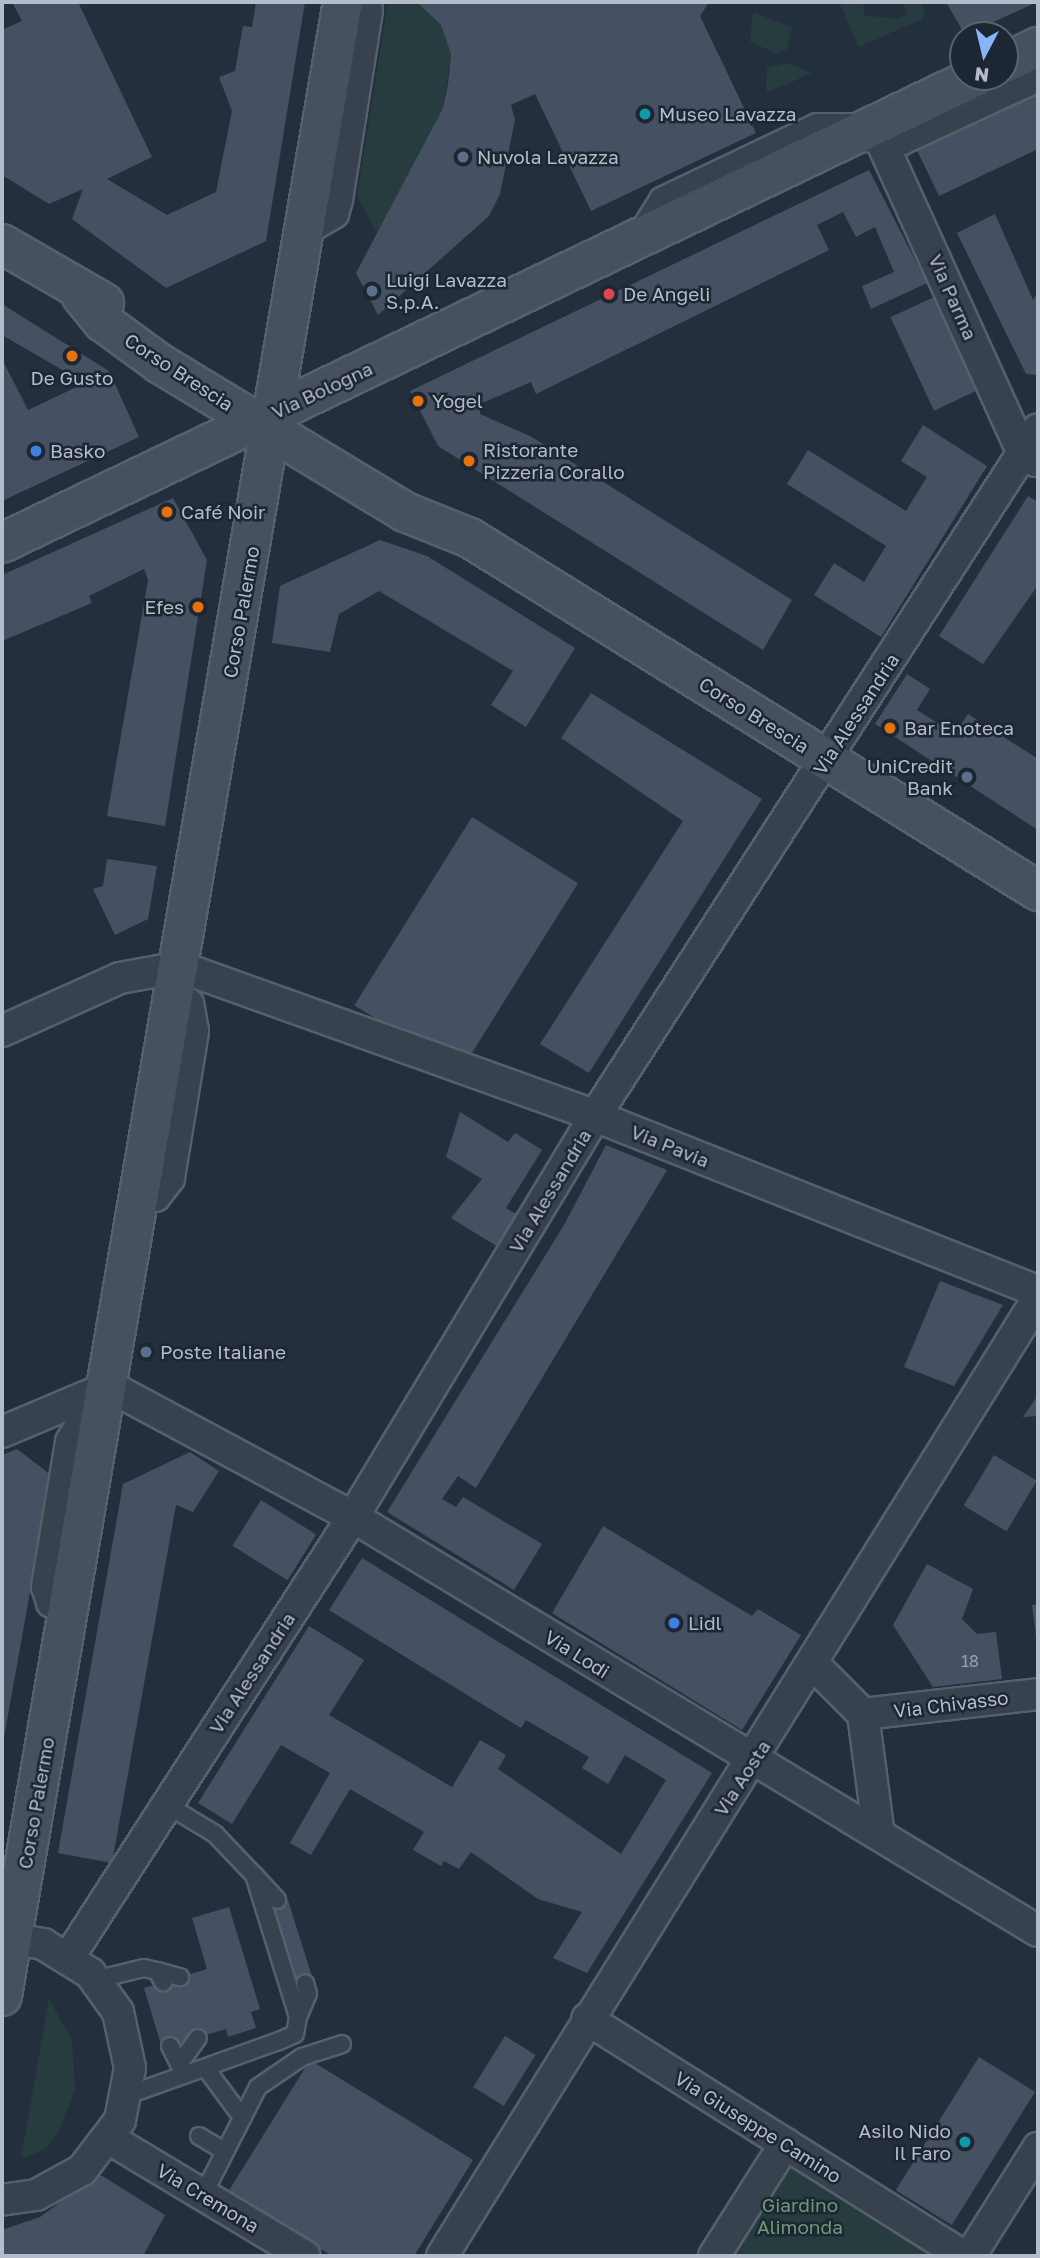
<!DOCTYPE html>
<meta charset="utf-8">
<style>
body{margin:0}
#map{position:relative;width:1040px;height:2258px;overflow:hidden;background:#242f3e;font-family:"Golos Text",sans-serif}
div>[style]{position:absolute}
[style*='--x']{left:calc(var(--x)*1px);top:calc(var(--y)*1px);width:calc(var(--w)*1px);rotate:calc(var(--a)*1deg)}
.green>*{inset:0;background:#263c3f}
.building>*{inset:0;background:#455162;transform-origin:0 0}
.roads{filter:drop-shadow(2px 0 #565f6c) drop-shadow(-2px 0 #565f6c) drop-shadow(0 2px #565f6c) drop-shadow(0 -2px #565f6c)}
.lane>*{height:16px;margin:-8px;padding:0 8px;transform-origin:8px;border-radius:8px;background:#38414e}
.street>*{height:30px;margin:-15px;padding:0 15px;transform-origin:15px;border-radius:15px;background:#38414e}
.secondary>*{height:38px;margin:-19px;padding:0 19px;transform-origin:19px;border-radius:19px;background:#465061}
.dots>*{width:19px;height:19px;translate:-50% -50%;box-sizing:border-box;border:4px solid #1d2633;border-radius:50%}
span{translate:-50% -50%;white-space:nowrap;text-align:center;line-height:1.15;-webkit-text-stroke:5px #1d2633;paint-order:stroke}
.number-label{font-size:16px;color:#98a1af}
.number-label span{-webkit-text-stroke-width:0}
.poi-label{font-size:19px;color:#b4bcc9}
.left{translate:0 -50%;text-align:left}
.right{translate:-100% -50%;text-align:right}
.street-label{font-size:19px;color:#b4bcc9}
.park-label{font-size:19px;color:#6b9a76}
.frame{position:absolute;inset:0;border:4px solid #b4bcc9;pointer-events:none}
.north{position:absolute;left:949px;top:21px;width:70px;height:70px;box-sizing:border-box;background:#1d2633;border:2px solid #59626f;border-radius:50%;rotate:187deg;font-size:19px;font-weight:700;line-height:28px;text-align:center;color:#b4bcc9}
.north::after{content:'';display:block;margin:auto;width:24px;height:32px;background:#8ab4f8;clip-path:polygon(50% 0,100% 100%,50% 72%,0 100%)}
</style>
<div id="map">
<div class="green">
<i style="clip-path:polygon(388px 2px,424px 5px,441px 25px,451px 54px,443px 108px,378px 235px,357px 196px)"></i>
<i style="clip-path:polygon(839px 2px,863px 2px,864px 15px,896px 19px,908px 14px,902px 2px,921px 2px,925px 12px,922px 19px,859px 47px)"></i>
<i style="clip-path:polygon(753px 12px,792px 27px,787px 49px,776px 53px,750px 42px)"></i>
<i style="clip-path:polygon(787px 63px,812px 73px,766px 93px,767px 68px)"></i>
<i style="clip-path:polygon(49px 1999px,72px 2040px,75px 2090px,58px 2133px,44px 2150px,21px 2158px)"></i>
<i style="clip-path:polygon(786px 2160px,942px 2256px,727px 2256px)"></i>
</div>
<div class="building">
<i style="clip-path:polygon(12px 2px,78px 2px,152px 157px,107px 179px,167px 215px,216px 192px,232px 111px,219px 77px,235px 71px,243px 26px,252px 27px,256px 2px,305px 2px,266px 241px,166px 288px,72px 219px,83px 189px,49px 204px,2px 175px,2px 30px,22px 21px)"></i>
<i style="clip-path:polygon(417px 2px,709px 2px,700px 16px,756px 133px,591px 211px,535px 94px,511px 105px,515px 120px,500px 194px,489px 216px,378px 315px,356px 273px,443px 108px,448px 84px,451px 54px,441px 25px)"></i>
<i style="clip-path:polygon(946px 2px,1037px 2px,965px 35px)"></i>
<i style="clip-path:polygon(1038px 80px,1038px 149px,939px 196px,912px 140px)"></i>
<i style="clip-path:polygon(869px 170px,927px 283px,871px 309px,862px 286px,894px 272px,875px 227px,856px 237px,843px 212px,817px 225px,829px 250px,536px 394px,531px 382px,480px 404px,480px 414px,530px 436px,792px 600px,763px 650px,438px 446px,410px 391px)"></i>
<i style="clip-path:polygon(995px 214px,1033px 300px,1038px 291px,1038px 375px,1026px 374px,957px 233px)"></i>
<i style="left:934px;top:297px;width:103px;height:48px;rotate:65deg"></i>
<i style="clip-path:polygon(2px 304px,109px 371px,139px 437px,2px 501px,2px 359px,28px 410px,85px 383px,2px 335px)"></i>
<i style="clip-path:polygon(923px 425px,987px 466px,881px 637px,814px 595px,834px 563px,864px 582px,886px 546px,787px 484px,808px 450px,906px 511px,927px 477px,901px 461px)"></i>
<i style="clip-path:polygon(1028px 496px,1038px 502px,1038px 585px,983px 664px,939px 636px)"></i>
<i style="clip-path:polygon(173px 498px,207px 560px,165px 826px,107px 816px,148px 580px,144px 569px,89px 596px,92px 603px,2px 641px,2px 575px)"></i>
<i style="clip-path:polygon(380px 540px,427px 556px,575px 648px,526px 727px,491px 705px,513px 671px,379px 591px,339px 614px,330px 652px,272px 643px,280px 586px)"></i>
<i style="clip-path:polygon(907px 674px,930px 689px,917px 710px,955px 734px,968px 714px,1038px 759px,1038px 830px,875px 724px)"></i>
<i style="clip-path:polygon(591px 693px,762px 799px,589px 1073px,540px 1044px,683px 821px,561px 738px)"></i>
<i style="left:472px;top:817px;width:125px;height:222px;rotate:32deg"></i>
<i style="clip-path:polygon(107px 859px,157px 866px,148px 919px,115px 935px,93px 889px,103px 886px)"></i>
<i style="clip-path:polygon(460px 1112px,508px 1142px,515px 1133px,542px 1150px,506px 1208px,518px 1215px,498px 1247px,451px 1218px,482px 1179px,446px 1157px)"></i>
<i style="clip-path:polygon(606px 1145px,667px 1170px,476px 1488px,458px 1476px,442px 1499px,456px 1507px,463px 1497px,542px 1544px,514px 1590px,387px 1512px,564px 1225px)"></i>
<i style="clip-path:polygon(940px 1281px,1003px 1305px,954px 1386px,904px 1367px)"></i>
<i style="clip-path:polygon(1038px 1395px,1038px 1416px,1023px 1417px)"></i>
<i style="clip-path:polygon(17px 1449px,51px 1475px,3px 1743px,2px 1455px)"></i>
<i style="clip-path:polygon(190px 1452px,219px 1471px,193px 1512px,176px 1505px,112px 1863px,58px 1853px,123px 1484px)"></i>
<i style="left:994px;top:1455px;width:50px;height:59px;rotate:31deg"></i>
<i style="left:261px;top:1500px;width:65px;height:54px;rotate:32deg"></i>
<i style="clip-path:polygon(603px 1526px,752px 1616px,758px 1609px,801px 1635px,742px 1730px,552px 1613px)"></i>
<i style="clip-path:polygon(362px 1558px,712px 1773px,587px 1973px,553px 1958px,582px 1912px,538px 1899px,471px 1852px,459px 1869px,444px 1861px,441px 1866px,413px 1850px,424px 1832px,350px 1789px,311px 1855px,290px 1843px,330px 1773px,281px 1745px,232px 1824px,198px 1803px,309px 1626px,364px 1660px,329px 1715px,452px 1787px,480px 1740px,506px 1755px,498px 1769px,621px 1854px,666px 1780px,625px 1755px,608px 1784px,582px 1768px,589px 1757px,526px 1720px,521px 1728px,329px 1610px)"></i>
<i style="clip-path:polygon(927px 1564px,973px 1589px,962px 1619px,977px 1634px,996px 1632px,1002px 1679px,933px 1687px,893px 1625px)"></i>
<i style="clip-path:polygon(1038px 1604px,1038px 1644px,1037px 1644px,1032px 1605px)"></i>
<i style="clip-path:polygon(287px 1897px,313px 1980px,298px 1985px,268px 1903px)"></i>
<i style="clip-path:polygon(229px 1907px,260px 2009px,251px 2012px,256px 2028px,228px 2037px,226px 2029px,162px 2048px,144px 1988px,207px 1969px,192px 1918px)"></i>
<i style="left:505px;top:2036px;width:36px;height:60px;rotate:32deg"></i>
<i style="left:979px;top:2057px;width:66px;height:157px;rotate:32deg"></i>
<i style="clip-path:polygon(310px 2060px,473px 2160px,414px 2256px,332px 2256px,228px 2192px)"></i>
<i style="clip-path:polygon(99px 2174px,165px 2215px,143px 2256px,2px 2256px,2px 2230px,40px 2217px)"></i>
</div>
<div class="roads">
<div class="lane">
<i style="--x:254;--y:1875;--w:34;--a:47"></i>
<i style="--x:157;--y:1971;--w:24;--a:15"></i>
<i style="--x:95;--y:1980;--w:50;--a:-13.8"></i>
<i style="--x:144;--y:1968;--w:13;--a:13"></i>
<i style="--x:157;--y:1971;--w:13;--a:61"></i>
<i style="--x:298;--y:2017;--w:25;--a:-67"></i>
<i style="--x:308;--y:1994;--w:11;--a:-105"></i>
<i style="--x:170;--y:2046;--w:20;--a:63"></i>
<i style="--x:179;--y:2064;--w:32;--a:-54"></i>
<i style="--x:207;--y:2070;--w:57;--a:53.5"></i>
<i style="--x:128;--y:2095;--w:160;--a:-19.7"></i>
<i style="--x:279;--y:2041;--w:17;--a:-24"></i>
<i style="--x:295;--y:2034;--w:17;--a:-80"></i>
<i style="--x:298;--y:2017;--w:149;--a:-107.2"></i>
<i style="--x:254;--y:1875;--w:57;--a:-133.6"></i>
<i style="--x:215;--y:1834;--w:56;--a:-148.9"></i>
<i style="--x:199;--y:2136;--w:29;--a:31"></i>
<i style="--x:203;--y:2195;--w:121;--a:-63"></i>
<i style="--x:258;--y:2087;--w:53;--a:-34.3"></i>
<i style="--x:302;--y:2057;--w:42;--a:-18"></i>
</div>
<div class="street">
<i style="--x:874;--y:125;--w:361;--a:65.6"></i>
<i style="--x:1023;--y:454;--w:14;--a:30"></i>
<i style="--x:865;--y:136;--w:37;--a:5"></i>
<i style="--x:902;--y:139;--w:136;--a:-24.9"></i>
<i style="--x:1025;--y:82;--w:24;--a:-57"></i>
<i style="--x:304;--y:230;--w:34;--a:-30"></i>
<i style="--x:333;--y:213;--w:14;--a:-73"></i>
<i style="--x:337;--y:200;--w:192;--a:-81"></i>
<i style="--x:367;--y:10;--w:10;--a:-127"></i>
<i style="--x:643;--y:236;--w:40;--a:-58"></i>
<i style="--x:664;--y:202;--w:170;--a:-25.4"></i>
<i style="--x:818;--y:129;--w:47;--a:0"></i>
<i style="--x:2;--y:1031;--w:129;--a:-24.2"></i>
<i style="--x:120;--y:978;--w:61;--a:-10.4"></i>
<i style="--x:180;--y:967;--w:441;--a:19.7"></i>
<i style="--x:595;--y:1116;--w:476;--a:21.6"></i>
<i style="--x:142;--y:1196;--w:13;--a:0"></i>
<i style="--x:155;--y:1196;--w:23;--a:-52"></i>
<i style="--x:169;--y:1178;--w:149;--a:-80.7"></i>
<i style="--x:193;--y:1031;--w:27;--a:-100"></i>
<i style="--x:188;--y:1004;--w:16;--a:-140"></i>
<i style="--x:2;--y:1432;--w:111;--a:-22.9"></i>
<i style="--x:104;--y:1389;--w:14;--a:8"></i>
<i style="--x:118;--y:1391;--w:267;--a:28.2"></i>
<i style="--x:353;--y:1517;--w:800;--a:31.15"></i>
<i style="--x:70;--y:1610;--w:20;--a:-156"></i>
<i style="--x:52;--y:1602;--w:16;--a:-108"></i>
<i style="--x:47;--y:1587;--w:147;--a:-80.6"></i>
<i style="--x:71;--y:1442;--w:21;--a:-59"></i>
<i style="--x:82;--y:1424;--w:24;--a:-17"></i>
<i style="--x:814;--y:1665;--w:69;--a:45"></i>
<i style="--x:863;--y:1714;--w:122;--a:82.5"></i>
<i style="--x:863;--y:1714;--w:176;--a:-6.5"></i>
<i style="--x:2;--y:1937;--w:42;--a:9.7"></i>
<i style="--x:43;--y:1944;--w:55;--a:31.7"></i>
<i style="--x:90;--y:1973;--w:48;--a:54.3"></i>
<i style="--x:118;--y:2012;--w:57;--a:77.9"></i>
<i style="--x:130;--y:2068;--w:53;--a:100.9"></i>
<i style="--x:120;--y:2120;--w:63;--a:127.2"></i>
<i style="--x:82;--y:2170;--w:52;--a:151.5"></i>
<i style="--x:36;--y:2195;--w:34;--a:172"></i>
<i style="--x:69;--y:1957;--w:524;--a:-57.16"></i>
<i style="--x:353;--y:1517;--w:468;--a:-58.9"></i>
<i style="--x:595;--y:1116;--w:817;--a:-57.18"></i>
<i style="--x:587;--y:2019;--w:445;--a:32.2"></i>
<i style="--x:110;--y:2139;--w:227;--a:31"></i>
<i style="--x:442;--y:2256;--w:1128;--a:-58.11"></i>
<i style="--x:714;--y:2256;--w:133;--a:-57.6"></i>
<i style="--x:970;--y:2256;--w:128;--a:-57.8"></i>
</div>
<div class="secondary">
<i style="--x:1005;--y:63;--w:37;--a:-26"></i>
<i style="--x:2;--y:244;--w:118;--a:30"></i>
<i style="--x:81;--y:295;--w:35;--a:51"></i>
<i style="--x:103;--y:322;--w:69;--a:36.2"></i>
<i style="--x:159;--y:363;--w:288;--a:31.2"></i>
<i style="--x:405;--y:512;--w:70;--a:21.8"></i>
<i style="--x:470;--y:538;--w:669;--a:31.86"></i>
<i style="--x:2;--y:543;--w:1079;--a:-25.59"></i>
<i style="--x:2;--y:1996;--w:2023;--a:-80.3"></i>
</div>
</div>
<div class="dots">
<i style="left:645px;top:114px;background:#0f9aa8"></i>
<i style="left:463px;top:157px;background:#5c6f8a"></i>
<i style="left:372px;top:291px;background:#5c6f8a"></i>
<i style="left:609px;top:294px;background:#e0444e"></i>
<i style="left:72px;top:356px;background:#e8710a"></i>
<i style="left:418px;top:401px;background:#e8710a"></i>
<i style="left:36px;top:451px;background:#3f7fe0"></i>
<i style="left:469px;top:461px;background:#e8710a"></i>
<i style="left:167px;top:512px;background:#e8710a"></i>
<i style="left:198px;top:607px;background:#e8710a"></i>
<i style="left:890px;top:728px;background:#e8710a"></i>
<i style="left:967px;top:777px;background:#5c6f8a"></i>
<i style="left:146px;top:1352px;background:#5c6f8a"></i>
<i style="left:674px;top:1623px;background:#3f7fe0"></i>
<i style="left:965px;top:2142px;background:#0f9aa8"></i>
</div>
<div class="number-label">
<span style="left:970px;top:1661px">18</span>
</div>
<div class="poi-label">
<span class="left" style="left:659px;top:114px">Museo Lavazza</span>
<span class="left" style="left:477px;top:157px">Nuvola Lavazza</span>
<span class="left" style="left:386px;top:291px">Luigi Lavazza<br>S.p.A.</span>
<span class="left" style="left:623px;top:294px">De Angeli</span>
<span style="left:72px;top:378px">De Gusto</span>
<span class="left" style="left:432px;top:401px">Yogel</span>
<span class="left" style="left:483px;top:461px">Ristorante<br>Pizzeria Corallo</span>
<span class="left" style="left:50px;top:451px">Basko</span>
<span class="left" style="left:181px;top:512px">Café Noir</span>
<span class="right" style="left:184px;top:607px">Efes</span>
<span class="left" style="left:904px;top:728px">Bar Enoteca</span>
<span class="right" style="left:953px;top:777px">UniCredit<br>Bank</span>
<span class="left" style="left:160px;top:1352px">Poste Italiane</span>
<span class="left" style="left:688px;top:1623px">Lidl</span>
<span class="right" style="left:951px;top:2142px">Asilo Nido<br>Il Faro</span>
</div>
<div class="street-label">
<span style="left:953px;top:297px;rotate:66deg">Via Parma</span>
<span style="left:179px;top:372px;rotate:33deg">Corso Brescia</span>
<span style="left:322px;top:390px;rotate:-25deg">Via Bologna</span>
<span style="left:241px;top:612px;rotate:-80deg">Corso Palermo</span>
<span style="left:856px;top:714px;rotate:-57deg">Via Alessandria</span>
<span style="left:754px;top:715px;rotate:32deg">Corso Brescia</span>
<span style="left:670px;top:1146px;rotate:22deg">Via Pavia</span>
<span style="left:550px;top:1191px;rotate:-59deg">Via Alessandria</span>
<span style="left:577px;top:1654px;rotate:32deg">Via Lodi</span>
<span style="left:252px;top:1673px;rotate:-57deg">Via Alessandria</span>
<span style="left:951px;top:1704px;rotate:-7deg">Via Chivasso</span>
<span style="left:742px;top:1778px;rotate:-57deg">Via Aosta</span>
<span style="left:36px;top:1803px;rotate:-80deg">Corso Palermo</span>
<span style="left:758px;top:2127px;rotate:32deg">Via Giuseppe Camino</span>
<span style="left:208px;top:2198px;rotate:31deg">Via Cremona</span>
</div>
<div class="park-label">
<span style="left:800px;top:2216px">Giardino<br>Alimonda</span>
</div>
<div class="frame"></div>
<div class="north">N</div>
</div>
